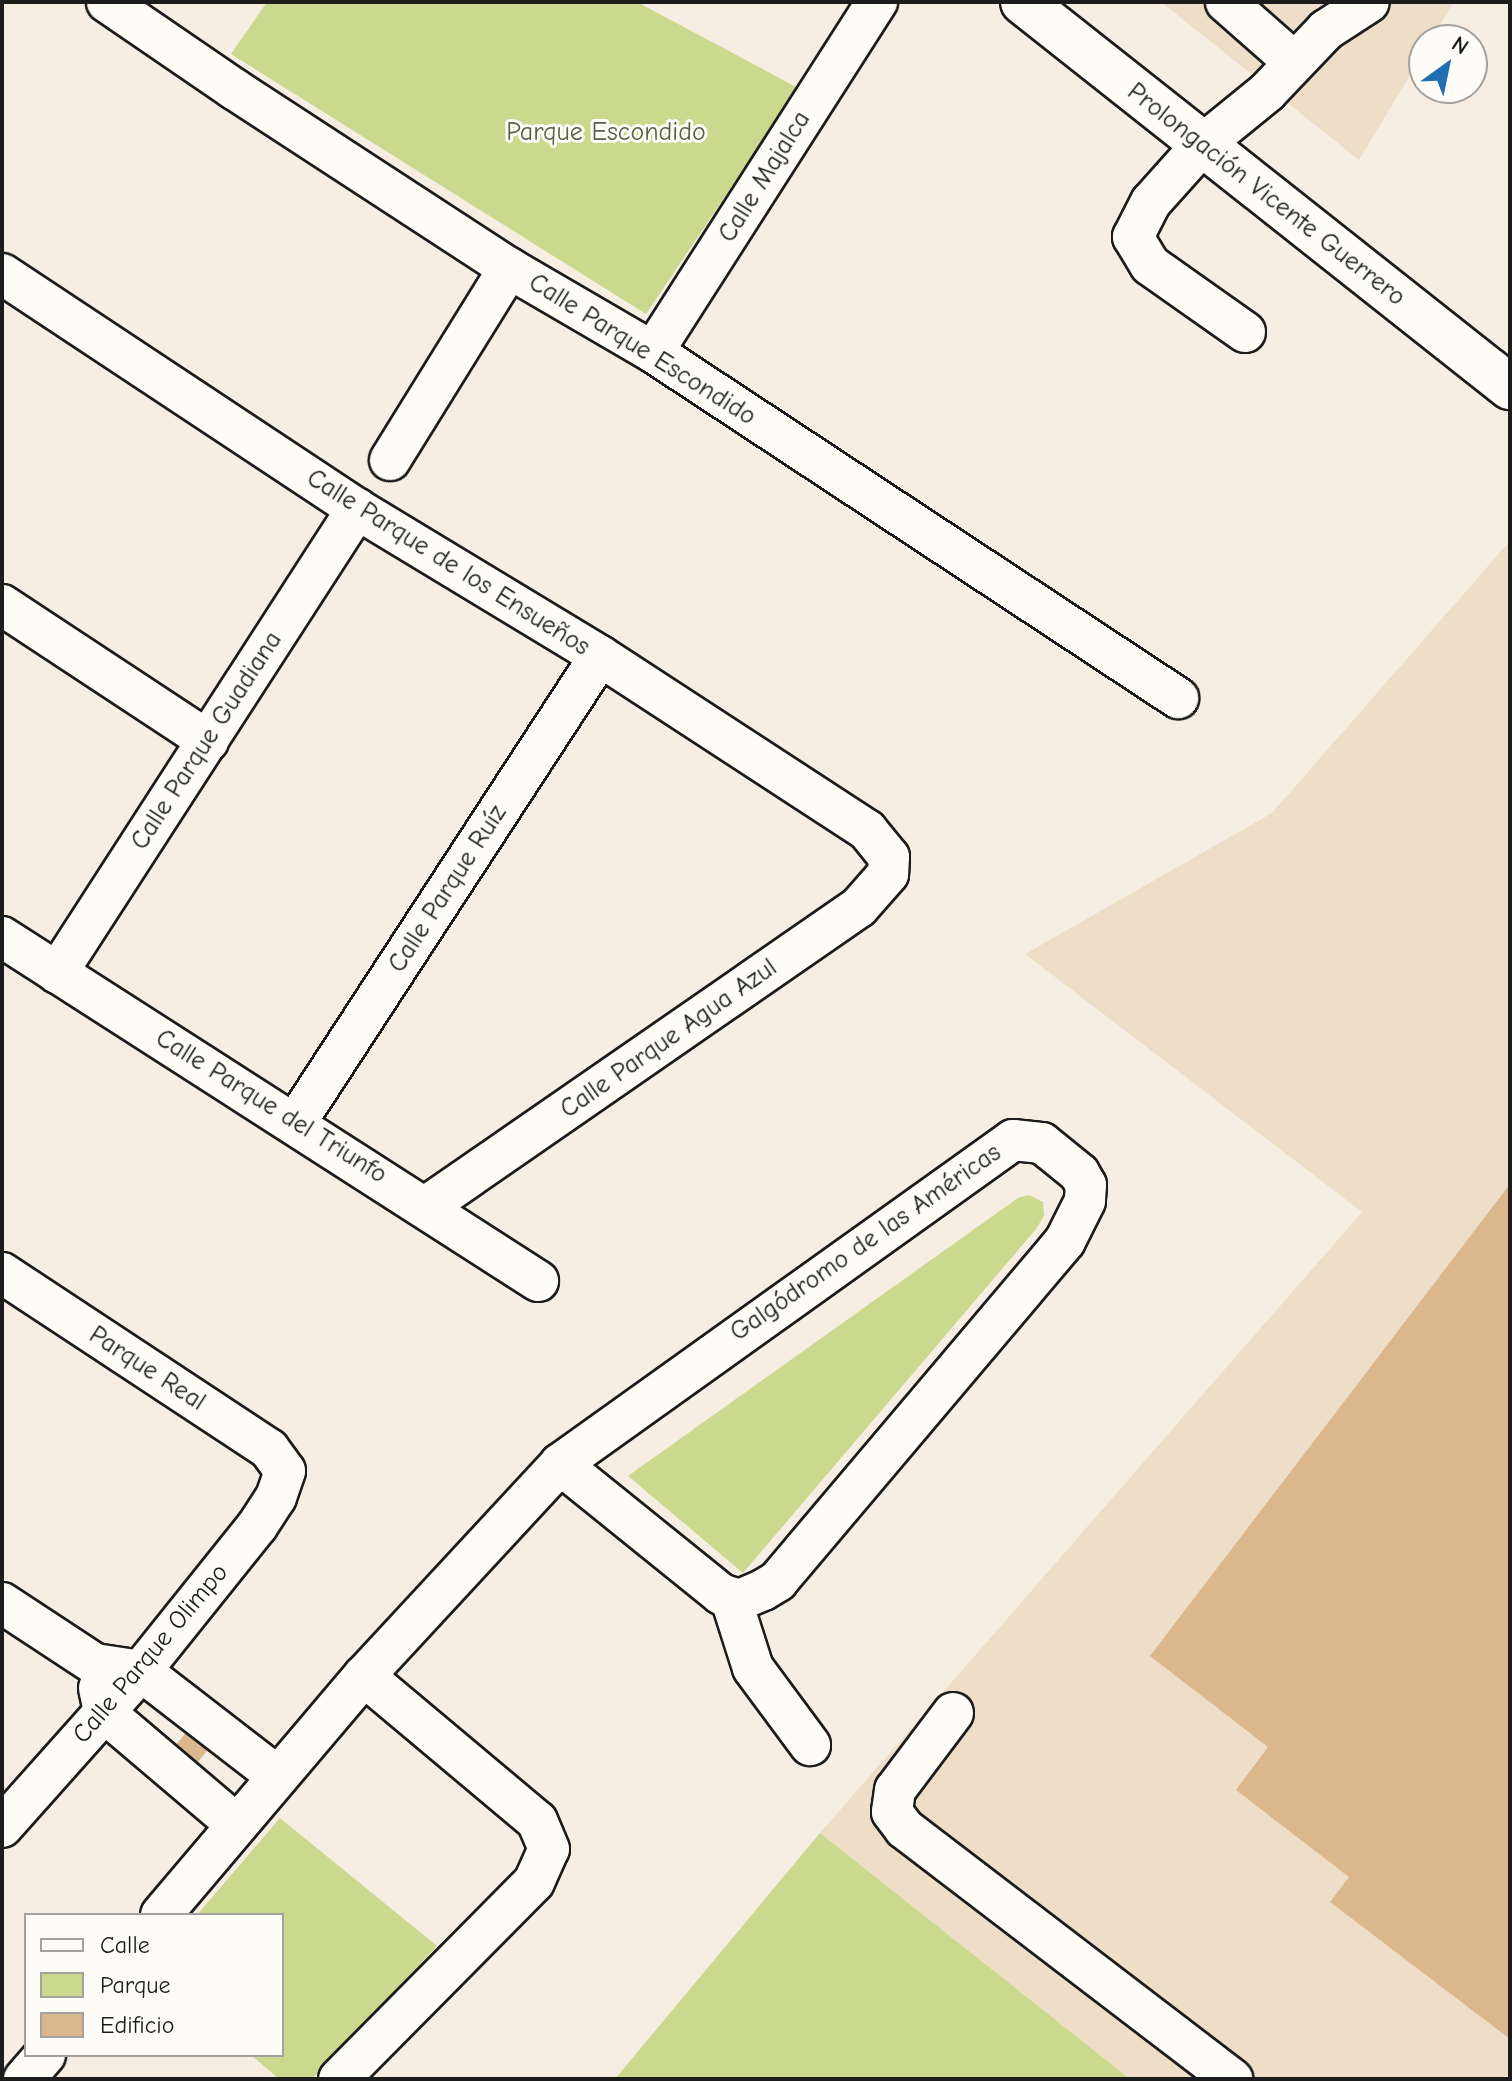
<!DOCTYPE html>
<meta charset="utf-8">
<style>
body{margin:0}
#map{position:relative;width:1512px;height:2081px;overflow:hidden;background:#f6eee2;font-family:"Comic Neue",sans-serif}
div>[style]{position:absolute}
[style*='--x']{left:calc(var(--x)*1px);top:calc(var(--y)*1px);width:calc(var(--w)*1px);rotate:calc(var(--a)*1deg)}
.built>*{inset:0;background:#eedec8}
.green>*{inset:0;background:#cad98d}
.building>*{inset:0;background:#dbb78d;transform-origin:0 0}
.roads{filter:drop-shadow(2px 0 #1c1c1c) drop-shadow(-2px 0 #1c1c1c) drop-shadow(0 2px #1c1c1c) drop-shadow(0 -2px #1c1c1c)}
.minor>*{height:40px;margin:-20px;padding:0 20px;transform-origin:20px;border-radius:20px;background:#fdfcf7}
.major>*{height:44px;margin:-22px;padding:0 22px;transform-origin:22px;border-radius:22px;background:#fdfcf7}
span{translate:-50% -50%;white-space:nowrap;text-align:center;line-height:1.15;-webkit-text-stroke:6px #fdfcf7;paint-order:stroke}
.park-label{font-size:26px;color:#595e44}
.street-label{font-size:26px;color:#1c1c1c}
.frame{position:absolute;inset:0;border:4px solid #1c1c1c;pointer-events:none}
.legend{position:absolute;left:24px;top:1913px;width:260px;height:144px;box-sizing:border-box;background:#fdfcf7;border:2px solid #a3a29f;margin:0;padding:10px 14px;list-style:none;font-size:24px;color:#1c1c1c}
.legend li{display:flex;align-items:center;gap:16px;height:40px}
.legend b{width:40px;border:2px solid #a3a29f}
.north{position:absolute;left:1408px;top:24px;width:80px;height:80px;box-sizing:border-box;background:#fdfcf7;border:2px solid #a3a29f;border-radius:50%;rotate:33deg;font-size:22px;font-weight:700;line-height:32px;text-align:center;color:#1c1c1c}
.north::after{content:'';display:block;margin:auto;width:28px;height:36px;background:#1f6fb2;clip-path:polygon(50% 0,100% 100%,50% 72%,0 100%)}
</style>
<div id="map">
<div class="built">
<i style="clip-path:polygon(1161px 2px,1454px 2px,1431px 40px,1424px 40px,1424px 52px,1359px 160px)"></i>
<i style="clip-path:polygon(1510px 541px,1510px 2079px,1130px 2079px,820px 1833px,1362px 1212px,1025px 954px,1272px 813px)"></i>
</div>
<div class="green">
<i style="clip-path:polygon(267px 2px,637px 2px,798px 88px,646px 314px,231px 54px)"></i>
<i style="clip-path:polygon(1029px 1195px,1043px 1202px,1044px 1216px,1036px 1229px,743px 1573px,628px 1476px,1018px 1198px)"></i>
<i style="clip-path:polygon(280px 1818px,437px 1946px,312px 2079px,279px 2079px,251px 2055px,282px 2055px,282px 1915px,197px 1915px)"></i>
<i style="clip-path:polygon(820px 1833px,1130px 2079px,615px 2079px)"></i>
</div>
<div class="building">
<i style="clip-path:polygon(1510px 1184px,1510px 2039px,1330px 1902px,1349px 1877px,1236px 1790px,1268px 1747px,1150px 1656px)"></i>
<i style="left:192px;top:1725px;width:28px;height:27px;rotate:39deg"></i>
</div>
<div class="roads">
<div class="minor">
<i style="--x:107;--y:2;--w:154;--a:34.4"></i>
<i style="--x:234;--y:89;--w:328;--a:33.1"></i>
<i style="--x:509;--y:268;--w:167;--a:30.3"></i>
<i style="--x:653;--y:352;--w:629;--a:33.39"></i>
<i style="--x:1226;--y:2;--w:89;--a:41.4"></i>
<i style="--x:2;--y:274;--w:426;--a:33.5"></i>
<i style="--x:357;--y:509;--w:284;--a:31.2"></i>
<i style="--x:600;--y:656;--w:319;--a:33.1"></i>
<i style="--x:867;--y:830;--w:35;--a:51"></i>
<i style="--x:889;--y:857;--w:17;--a:93"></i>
<i style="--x:888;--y:874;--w:44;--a:131.3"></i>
<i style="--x:859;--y:907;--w:525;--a:145.31"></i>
<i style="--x:1245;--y:332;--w:116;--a:-144.8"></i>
<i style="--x:1150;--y:265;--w:33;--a:-121"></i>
<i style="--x:1133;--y:237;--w:39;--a:-63"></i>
<i style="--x:1151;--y:202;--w:76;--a:-48.2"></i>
<i style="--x:1202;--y:145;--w:84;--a:-39.2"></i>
<i style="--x:1267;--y:92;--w:86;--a:-46.4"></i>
<i style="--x:1326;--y:30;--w:51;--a:-33.1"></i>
<i style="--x:653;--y:352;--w:416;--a:-57.4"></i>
<i style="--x:390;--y:460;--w:226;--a:-58.2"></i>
<i style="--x:2;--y:605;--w:247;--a:33.4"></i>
<i style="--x:2;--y:937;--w:637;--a:32.69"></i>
<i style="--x:57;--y:973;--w:553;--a:-57.12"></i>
<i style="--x:296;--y:1122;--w:556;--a:-56.88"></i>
<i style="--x:2;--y:1273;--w:320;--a:33.4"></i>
<i style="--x:269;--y:1449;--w:27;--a:54"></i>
<i style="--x:285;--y:1471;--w:28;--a:109"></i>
<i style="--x:276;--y:1497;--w:35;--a:123"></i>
<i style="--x:257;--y:1526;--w:186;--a:128.7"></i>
<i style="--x:141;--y:1671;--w:209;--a:131.7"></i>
<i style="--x:731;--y:1599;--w:72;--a:72.3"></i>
<i style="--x:753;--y:1668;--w:96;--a:53.5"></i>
<i style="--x:2;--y:1603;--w:111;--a:33.3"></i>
<i style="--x:95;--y:1664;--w:47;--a:8.7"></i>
<i style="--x:141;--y:1671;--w:173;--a:37.7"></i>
<i style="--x:99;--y:1688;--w:25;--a:78"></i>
<i style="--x:104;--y:1712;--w:173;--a:40.3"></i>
<i style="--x:953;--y:1713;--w:96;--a:127"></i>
<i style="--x:895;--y:1790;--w:22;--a:98"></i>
<i style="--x:892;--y:1812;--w:21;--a:53"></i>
<i style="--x:905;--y:1829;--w:412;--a:37.4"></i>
<i style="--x:161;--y:1915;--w:314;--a:-49.7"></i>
<i style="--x:364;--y:1676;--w:289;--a:-47.2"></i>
<i style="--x:560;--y:1464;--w:557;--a:-35.57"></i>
<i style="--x:1013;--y:1140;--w:29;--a:6"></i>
<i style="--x:1042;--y:1143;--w:48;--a:39"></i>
<i style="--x:1079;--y:1173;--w:14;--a:60"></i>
<i style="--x:1086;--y:1185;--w:16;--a:94"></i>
<i style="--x:1085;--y:1201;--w:45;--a:116.6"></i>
<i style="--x:1065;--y:1241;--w:445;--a:130.2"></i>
<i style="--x:778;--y:1581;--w:17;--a:149"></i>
<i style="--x:763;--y:1590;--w:26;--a:157"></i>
<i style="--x:739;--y:1600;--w:19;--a:-162"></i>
<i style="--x:721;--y:1594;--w:207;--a:-141.1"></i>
<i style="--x:24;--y:2079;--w:32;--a:-49"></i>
<i style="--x:339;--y:2079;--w:277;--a:-45.3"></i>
<i style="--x:534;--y:1882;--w:36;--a:-66"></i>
<i style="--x:549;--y:1849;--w:30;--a:-113"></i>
<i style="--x:537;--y:1821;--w:226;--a:-140"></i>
</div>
<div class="major">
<i style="--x:1023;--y:2;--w:621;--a:38.33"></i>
</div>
</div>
<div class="park-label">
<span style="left:606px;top:133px">Parque Escondido</span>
</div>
<div class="street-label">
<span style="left:765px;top:177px;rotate:-58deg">Calle Majalca</span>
<span style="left:1266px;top:195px;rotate:38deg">Prolongación Vicente Guerrero</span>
<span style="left:642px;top:350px;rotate:32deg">Calle Parque Escondido</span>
<span style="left:448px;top:563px;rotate:32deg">Calle Parque de los Ensueños</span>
<span style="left:207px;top:741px;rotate:-57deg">Calle Parque Guadiana</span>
<span style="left:448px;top:889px;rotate:-57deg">Calle Parque Ruíz</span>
<span style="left:669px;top:1039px;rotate:-35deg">Calle Parque Agua Azul</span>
<span style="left:271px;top:1107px;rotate:32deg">Calle Parque del Triunfo</span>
<span style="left:866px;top:1243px;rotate:-35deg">Galgódromo de las Américas</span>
<span style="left:147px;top:1369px;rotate:33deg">Parque Real</span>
<span style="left:151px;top:1654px;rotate:-50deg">Calle Parque Olimpo</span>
</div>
<div class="frame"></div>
<ul class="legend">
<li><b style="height:10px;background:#fdfcf7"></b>Calle</li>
<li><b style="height:22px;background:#cad98d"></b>Parque</li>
<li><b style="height:22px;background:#dbb78d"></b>Edificio</li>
</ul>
<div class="north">N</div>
</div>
